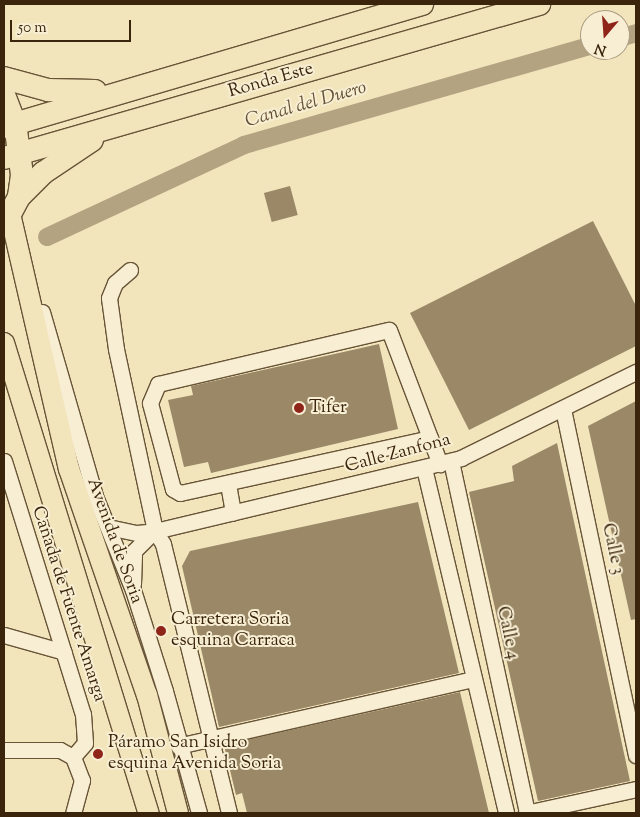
<!DOCTYPE html>
<meta charset="utf-8">
<style>
body{margin:0}
#map{position:relative;width:640px;height:817px;overflow:hidden;background:#f2e5bc;font-family:"Sorts Mill Goudy",serif}
div>[style]{position:absolute}
[style*='--x']{left:calc(var(--x)*1px);top:calc(var(--y)*1px);width:calc(var(--w)*1px);rotate:calc(var(--a)*1deg)}
.canal>*{height:18px;margin:-9px;padding:0 9px;transform-origin:9px;border-radius:9px;background:#b3a380}
.building>*{inset:0;background:#9a8867;transform-origin:0 0}
.roads{filter:drop-shadow(1px 0 #685437) drop-shadow(-1px 0 #685437) drop-shadow(0 1px #685437) drop-shadow(0 -1px #685437)}
.minor>*{height:15px;margin:-7.5px;padding:0 7.5px;transform-origin:7.5px;border-radius:7.5px;background:#f7eed3}
.major>*{height:20px;margin:-10px;padding:0 10px;transform-origin:10px;border-radius:10px;background:#f2e5bc}
.highway>*{height:22px;margin:-11px;padding:0 11px;transform-origin:11px;border-radius:11px;background:#f2e5bc}
.dots>*{width:14px;height:14px;translate:-50% -50%;box-sizing:border-box;border:2px solid #f7eed3;border-radius:50%}
span{translate:-50% -50%;white-space:nowrap;text-align:center;line-height:1.15;-webkit-text-stroke:4px #f7eed3;paint-order:stroke}
.street-label{font-size:18px;color:#3a240b}
.poi-label{font-size:18px;color:#3a240b}
.left{translate:0 -50%;text-align:left}
.water-label{font-size:19px;color:#645034;font-style:italic}
.frame{position:absolute;inset:0;border:5px solid #3a240b;pointer-events:none}
.north{position:absolute;left:580px;top:10px;width:50px;height:50px;box-sizing:border-box;background:#f7eed3;border:1px solid #ab9d83;border-radius:50%;rotate:198deg;font-size:14px;font-weight:700;line-height:20px;text-align:center;color:#3a240b}
.north::after{content:'';display:block;margin:auto;width:18px;height:22px;background:#8f2418;clip-path:polygon(50% 0,100% 100%,50% 72%,0 100%)}
.scale{position:absolute;left:10px;top:20px;width:121px;height:22px;box-sizing:border-box;border:2px solid #3a240b;border-top:0;padding-left:6px;font-size:15px;line-height:18px;white-space:nowrap;color:#3a240b;-webkit-text-stroke:4px #f7eed3;paint-order:stroke}
</style>
<div id="map">
<div class="canal">
<i style="--x:620;--y:38;--w:17;--a:-17"></i>
<i style="--x:47;--y:237;--w:217;--a:-25"></i>
<i style="--x:244;--y:145;--w:360;--a:-16"></i>
</div>
<div class="building">
<i style="left:290px;top:186px;width:30px;height:27px;rotate:75deg"></i>
<i style="clip-path:polygon(593px 221px,636px 306px,636px 346px,469px 430px,410px 313px)"></i>
<i style="clip-path:polygon(379px 344px,398px 429px,211px 473px,208px 462px,184px 467px,168px 400px,193px 395px,191px 386px)"></i>
<i style="clip-path:polygon(636px 401px,636px 619px,631px 620px,588px 426px)"></i>
<i style="clip-path:polygon(557px 443px,630px 781px,538px 801px,469px 492px,514px 481px,512px 466px)"></i>
<i style="clip-path:polygon(418px 502px,459px 673px,219px 727px,182px 566px,190px 551px)"></i>
<i style="clip-path:polygon(460px 692px,489px 813px,247px 813px,242px 793px,236px 795px,224px 745px)"></i>
</div>
<div class="roads">
<div class="minor">
<i style="--x:130;--y:270;--w:20;--a:139"></i>
<i style="--x:115;--y:283;--w:16;--a:112"></i>
<i style="--x:109;--y:298;--w:51;--a:82.2"></i>
<i style="--x:116;--y:349;--w:186;--a:77.9"></i>
<i style="--x:155;--y:531;--w:15;--a:58"></i>
<i style="--x:163;--y:544;--w:277;--a:76.2"></i>
<i style="--x:42;--y:312;--w:191;--a:73.9"></i>
<i style="--x:95;--y:496;--w:101;--a:68"></i>
<i style="--x:133;--y:590;--w:106;--a:72.4"></i>
<i style="--x:165;--y:691;--w:127;--a:74.4"></i>
<i style="--x:563;--y:409;--w:354;--a:78.1"></i>
<i style="--x:430;--y:438;--w:256;--a:167.6"></i>
<i style="--x:180;--y:493;--w:8;--a:-150"></i>
<i style="--x:173;--y:489;--w:89;--a:-105"></i>
<i style="--x:150;--y:403;--w:21;--a:-67"></i>
<i style="--x:158;--y:384;--w:237;--a:-13.2"></i>
<i style="--x:389;--y:330;--w:116;--a:69.2"></i>
<i style="--x:430;--y:438;--w:28;--a:69"></i>
<i style="--x:4;--y:461;--w:265;--a:72.7"></i>
<i style="--x:83;--y:714;--w:29;--a:86"></i>
<i style="--x:85;--y:743;--w:18;--a:131"></i>
<i style="--x:451;--y:461;--w:360;--a:77.8"></i>
<i style="--x:424;--y:468;--w:355;--a:76.6"></i>
<i style="--x:228;--y:484;--w:29;--a:80"></i>
<i style="--x:108;--y:527;--w:30;--a:12"></i>
<i style="--x:137;--y:533;--w:18;--a:-6"></i>
<i style="--x:155;--y:531;--w:315;--a:-13.4"></i>
<i style="--x:461;--y:458;--w:195;--a:-26.2"></i>
<i style="--x:133;--y:584;--w:33;--a:-88"></i>
<i style="--x:134;--y:551;--w:28;--a:-45"></i>
<i style="--x:4;--y:635;--w:62;--a:15.8"></i>
<i style="--x:178;--y:746;--w:303;--a:-12.8"></i>
<i style="--x:4;--y:750;--w:56;--a:0"></i>
<i style="--x:60;--y:750;--w:15;--a:28"></i>
<i style="--x:73;--y:757;--w:25;--a:69"></i>
<i style="--x:82;--y:780;--w:34;--a:105"></i>
<i style="--x:526;--y:813;--w:113;--a:-12.3"></i>
</div>
<div class="major">
<i style="--x:11;--y:218;--w:258;--a:77"></i>
<i style="--x:69;--y:469;--w:239;--a:71"></i>
<i style="--x:147;--y:695;--w:122;--a:75.3"></i>
<i style="--x:4;--y:343;--w:492;--a:72.9"></i>
</div>
<div class="highway">
<i style="--x:4;--y:78;--w:46;--a:15.3"></i>
<i style="--x:48;--y:90;--w:47;--a:1.2"></i>
<i style="--x:4;--y:95;--w:30;--a:69"></i>
<i style="--x:15;--y:123;--w:52;--a:82.3"></i>
<i style="--x:22;--y:175;--w:22;--a:98"></i>
<i style="--x:19;--y:197;--w:32;--a:118"></i>
<i style="--x:4;--y:127;--w:436;--a:-16.4"></i>
<i style="--x:4;--y:158;--w:557;--a:-16.06"></i>
<i style="--x:19;--y:197;--w:34;--a:-45"></i>
<i style="--x:43;--y:173;--w:59;--a:-34"></i>
</div>
</div>
<div class="dots">
<i style="left:299px;top:408px;background:#8f2418"></i>
<i style="left:161px;top:631px;background:#8f2418"></i>
<i style="left:98px;top:754px;background:#8f2418"></i>
</div>
<div class="street-label">
<span style="left:271px;top:81px;rotate:-16deg">Ronda Este</span>
<span style="left:398px;top:454px;rotate:-15deg">Calle Zanfona</span>
<span style="left:114px;top:541px;rotate:70deg">Avenida de Soria</span>
<span style="left:612px;top:549px;rotate:78deg">Calle 3</span>
<span style="left:68px;top:604px;rotate:72deg">Cañada de Fuente Amarga</span>
<span style="left:507px;top:633px;rotate:78deg">Calle 4</span>
</div>
<div class="poi-label">
<span class="left" style="left:309px;top:408px">Tifer</span>
<span class="left" style="left:171px;top:631px">Carretera Soria<br>esquina Carraca</span>
<span class="left" style="left:108px;top:754px">Páramo San Isidro<br>esquina Avenida Soria</span>
</div>
<div class="water-label">
<span style="left:306px;top:105px;rotate:-16deg">Canal del Duero</span>
</div>
<div class="frame"></div>
<div class="north">N</div>
<div class="scale">50 m</div>
</div>
